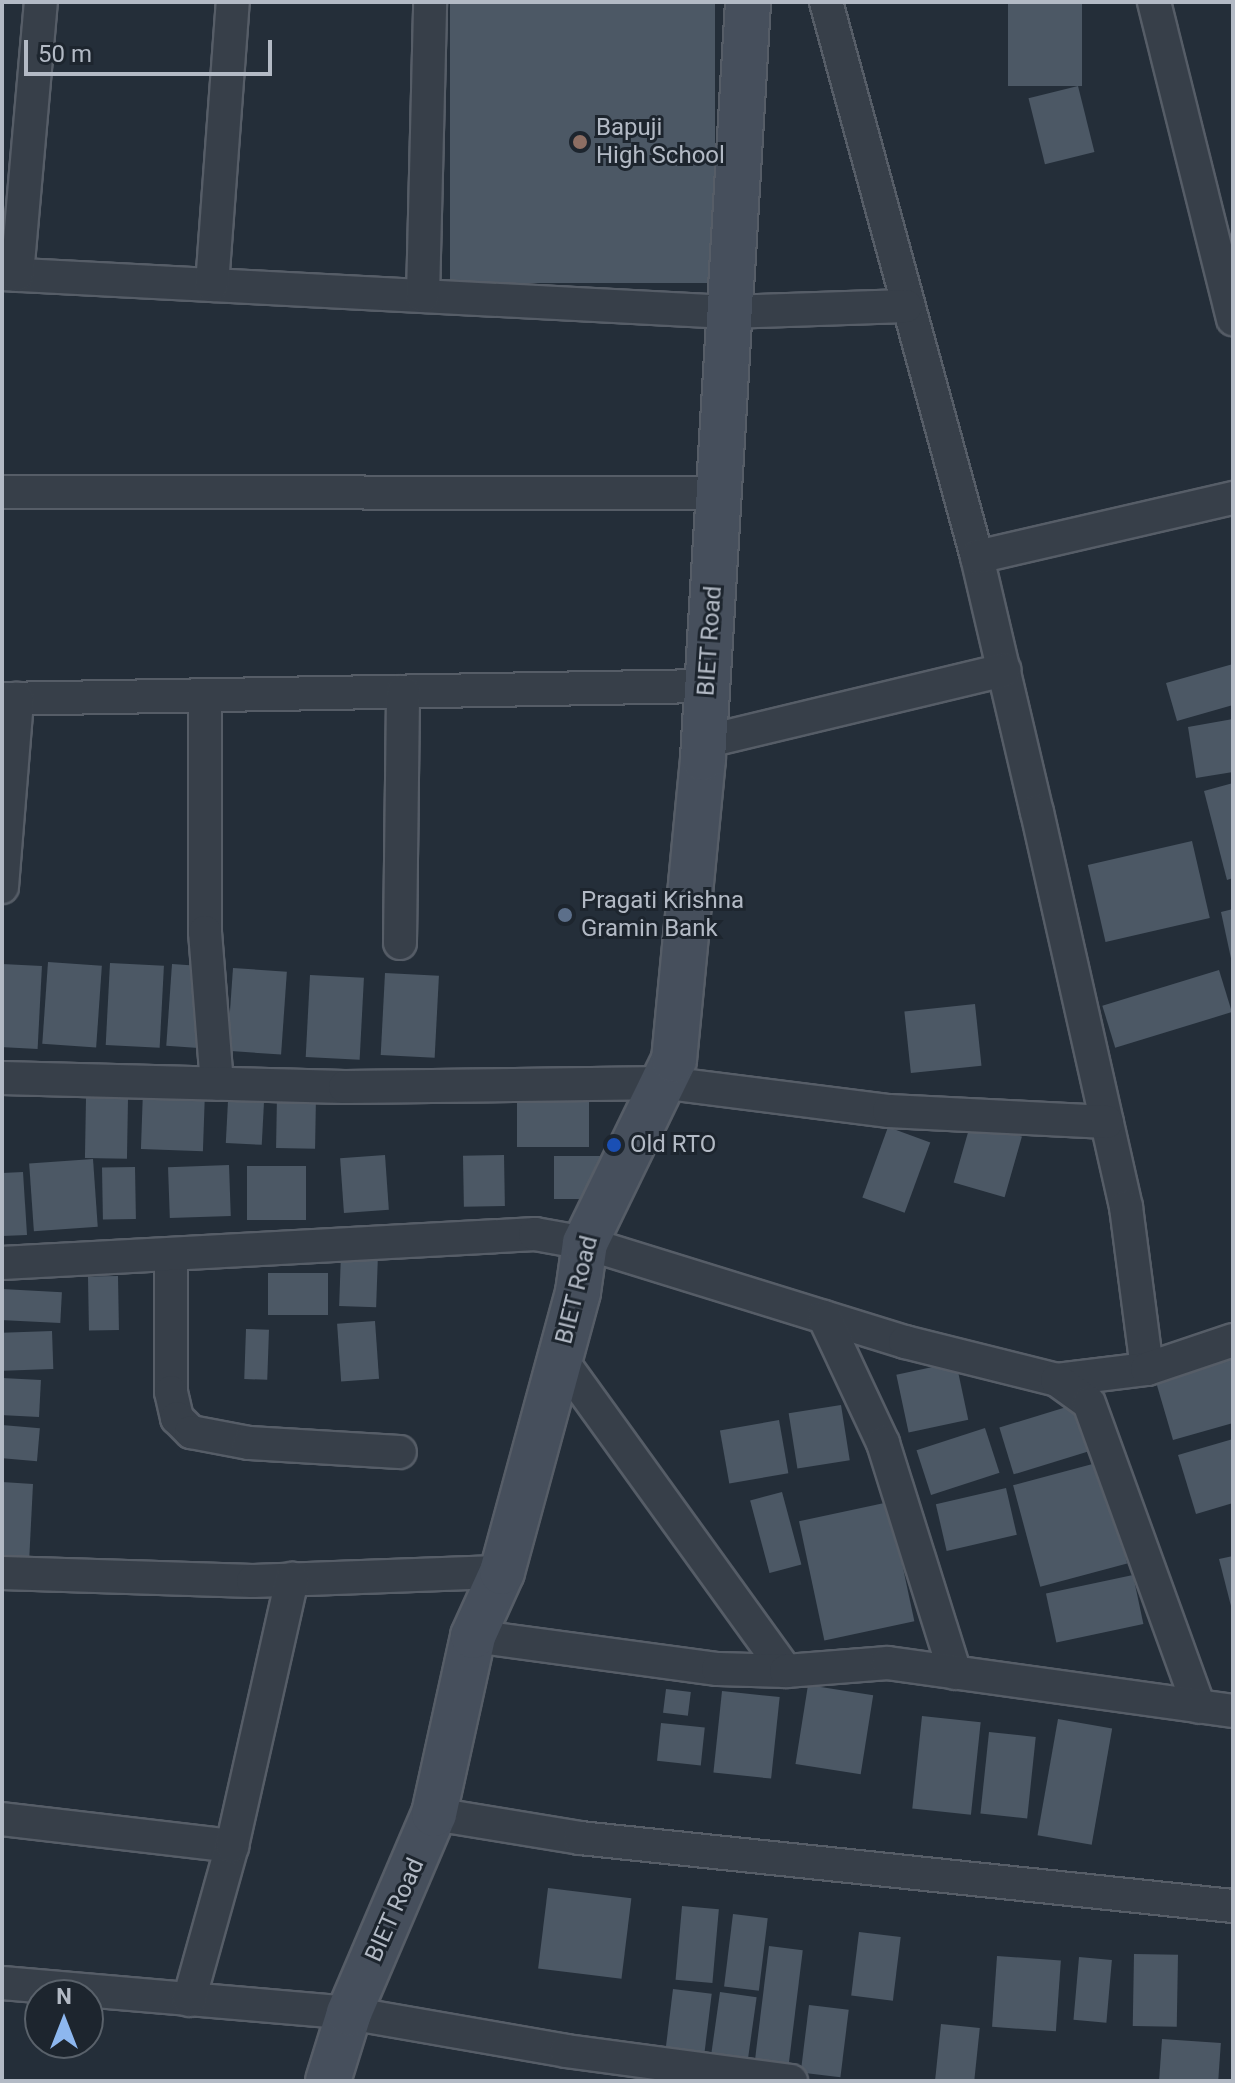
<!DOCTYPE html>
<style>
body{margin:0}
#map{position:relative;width:1235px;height:2083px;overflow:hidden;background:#242e39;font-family:Roboto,sans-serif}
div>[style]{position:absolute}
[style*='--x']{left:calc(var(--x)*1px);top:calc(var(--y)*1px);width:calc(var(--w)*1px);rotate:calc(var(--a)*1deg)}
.building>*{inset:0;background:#4c5865;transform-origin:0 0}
.roads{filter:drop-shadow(2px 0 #565d67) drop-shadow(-2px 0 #565d67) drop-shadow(0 2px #565d67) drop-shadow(0 -2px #565d67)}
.street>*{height:32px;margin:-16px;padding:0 16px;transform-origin:16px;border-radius:16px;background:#373f49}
.secondary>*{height:44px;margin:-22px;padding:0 22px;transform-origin:22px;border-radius:22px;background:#464f5c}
.dots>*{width:22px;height:22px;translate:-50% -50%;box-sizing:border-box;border:4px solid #1d252e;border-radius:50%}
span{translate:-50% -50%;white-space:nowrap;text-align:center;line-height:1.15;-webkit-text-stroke:6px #1d252e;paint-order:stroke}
.poi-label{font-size:24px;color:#b3bac5}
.left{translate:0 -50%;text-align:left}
.street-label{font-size:24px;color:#b3bac5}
.frame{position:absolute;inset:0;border:4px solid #b3bac5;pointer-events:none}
.north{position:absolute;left:24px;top:1979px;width:80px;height:80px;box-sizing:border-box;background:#1d252e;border:2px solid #59616a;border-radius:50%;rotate:0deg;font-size:22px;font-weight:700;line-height:32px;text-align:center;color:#b3bac5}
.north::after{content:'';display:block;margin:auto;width:28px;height:36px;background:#8db7ef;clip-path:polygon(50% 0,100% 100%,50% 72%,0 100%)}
.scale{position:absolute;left:24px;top:40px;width:248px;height:36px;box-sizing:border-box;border:4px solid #b3bac5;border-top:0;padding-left:10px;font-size:24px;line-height:28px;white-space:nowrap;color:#b3bac5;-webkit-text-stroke:6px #1d252e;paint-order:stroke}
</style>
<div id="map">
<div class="building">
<i style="left:450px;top:2px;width:265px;height:281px"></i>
<i style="left:1008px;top:2px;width:74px;height:84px"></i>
<i style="left:1078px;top:86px;width:68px;height:51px;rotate:76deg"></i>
<i style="clip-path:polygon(1233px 664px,1233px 705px,1177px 721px,1166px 683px)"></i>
<i style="clip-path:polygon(1233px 719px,1233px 772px,1196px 778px,1188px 727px)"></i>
<i style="clip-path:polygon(1233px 783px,1233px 878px,1227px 880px,1204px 791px)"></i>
<i style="left:1192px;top:841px;width:79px;height:107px;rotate:77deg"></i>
<i style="clip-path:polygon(1233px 909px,1233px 963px,1232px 963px,1221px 912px)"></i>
<i style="left:48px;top:962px;width:54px;height:82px;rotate:4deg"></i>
<i style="left:110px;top:963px;width:54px;height:82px;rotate:3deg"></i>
<i style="left:2px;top:964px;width:40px;height:83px;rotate:3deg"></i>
<i style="left:172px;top:964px;width:54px;height:82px;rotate:4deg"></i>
<i style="left:233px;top:968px;width:54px;height:83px;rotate:4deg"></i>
<i style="left:1219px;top:970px;width:44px;height:122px;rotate:73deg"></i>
<i style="left:385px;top:973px;width:54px;height:82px;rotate:3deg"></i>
<i style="left:310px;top:975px;width:54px;height:82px;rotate:3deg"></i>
<i style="left:975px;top:1004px;width:62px;height:71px;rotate:84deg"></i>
<i style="left:143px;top:1090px;width:62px;height:59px;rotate:2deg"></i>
<i style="left:277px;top:1095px;width:39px;height:53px;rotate:1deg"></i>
<i style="left:517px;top:1097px;width:72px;height:50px"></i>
<i style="left:86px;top:1098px;width:42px;height:60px;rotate:1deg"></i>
<i style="left:228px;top:1101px;width:36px;height:42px;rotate:3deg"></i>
<i style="left:971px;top:1122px;width:53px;height:63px;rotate:16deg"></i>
<i style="left:888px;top:1127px;width:45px;height:75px;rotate:20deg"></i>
<i style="left:385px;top:1155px;width:55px;height:45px;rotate:86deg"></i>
<i style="left:504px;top:1155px;width:51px;height:41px;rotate:89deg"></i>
<i style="left:554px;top:1156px;width:46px;height:43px"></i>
<i style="left:93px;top:1159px;width:68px;height:64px;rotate:86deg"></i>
<i style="left:229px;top:1165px;width:51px;height:61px;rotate:88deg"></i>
<i style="left:247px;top:1166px;width:59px;height:54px"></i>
<i style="left:135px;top:1167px;width:52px;height:33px;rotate:89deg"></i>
<i style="clip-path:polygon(23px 1172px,27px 1235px,2px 1236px,2px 1173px)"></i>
<i style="left:341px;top:1253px;width:37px;height:53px;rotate:2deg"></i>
<i style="left:268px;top:1273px;width:60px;height:42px"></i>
<i style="left:118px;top:1276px;width:54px;height:30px;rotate:89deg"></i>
<i style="left:2px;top:1289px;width:60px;height:31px;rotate:3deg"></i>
<i style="left:375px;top:1321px;width:58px;height:38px;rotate:86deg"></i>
<i style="left:246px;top:1329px;width:23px;height:50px;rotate:2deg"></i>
<i style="left:52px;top:1331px;width:38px;height:50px;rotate:88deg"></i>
<i style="clip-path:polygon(1233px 1359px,1233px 1423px,1173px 1440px,1156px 1382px)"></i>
<i style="left:956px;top:1362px;width:59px;height:61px;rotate:78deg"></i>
<i style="left:2px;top:1378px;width:39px;height:37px;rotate:3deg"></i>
<i style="left:841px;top:1405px;width:56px;height:53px;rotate:81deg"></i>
<i style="left:1073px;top:1405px;width:49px;height:77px;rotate:73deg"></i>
<i style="left:779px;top:1420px;width:54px;height:60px;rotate:80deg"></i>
<i style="left:2px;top:1425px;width:38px;height:33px;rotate:5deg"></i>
<i style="left:985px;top:1428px;width:47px;height:72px;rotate:72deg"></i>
<i style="clip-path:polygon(1233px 1439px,1233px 1503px,1196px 1514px,1178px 1455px)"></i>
<i style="left:1100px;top:1462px;width:105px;height:90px;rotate:75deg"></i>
<i style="clip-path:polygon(2px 1482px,33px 1484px,29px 1563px,2px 1561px)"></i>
<i style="left:1006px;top:1488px;width:48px;height:72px;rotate:77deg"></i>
<i style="left:782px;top:1492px;width:75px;height:33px;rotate:75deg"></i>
<i style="left:889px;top:1502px;width:122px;height:92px;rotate:78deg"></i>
<i style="clip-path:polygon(1233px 1556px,1233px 1610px,1232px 1610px,1219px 1559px)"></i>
<i style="left:1133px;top:1575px;width:50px;height:89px;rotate:78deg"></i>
<i style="left:808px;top:1685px;width:66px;height:80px;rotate:9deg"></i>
<i style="left:666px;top:1689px;width:25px;height:24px;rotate:7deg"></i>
<i style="left:722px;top:1691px;width:58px;height:82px;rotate:6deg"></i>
<i style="left:922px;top:1716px;width:59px;height:93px;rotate:6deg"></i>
<i style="left:1058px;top:1719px;width:55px;height:118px;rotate:10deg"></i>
<i style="left:661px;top:1723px;width:44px;height:38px;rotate:6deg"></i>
<i style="left:989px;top:1732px;width:47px;height:82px;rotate:6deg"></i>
<i style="left:548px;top:1888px;width:84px;height:81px;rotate:7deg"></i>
<i style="left:682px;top:1906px;width:37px;height:74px;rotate:5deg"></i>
<i style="left:733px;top:1914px;width:35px;height:73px;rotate:7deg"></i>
<i style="left:859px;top:1932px;width:42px;height:64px;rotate:7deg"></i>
<i style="left:769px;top:1946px;width:34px;height:119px;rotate:7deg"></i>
<i style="left:1134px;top:1954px;width:44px;height:72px;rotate:1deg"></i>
<i style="left:997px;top:1956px;width:64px;height:71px;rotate:4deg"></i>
<i style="left:1079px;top:1957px;width:33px;height:63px;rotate:5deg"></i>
<i style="left:673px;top:1989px;width:39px;height:65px;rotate:7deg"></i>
<i style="left:720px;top:1992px;width:37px;height:71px;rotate:8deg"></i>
<i style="left:809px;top:2005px;width:40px;height:68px;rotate:7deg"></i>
<i style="left:941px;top:2024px;width:39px;height:57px;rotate:6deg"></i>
<i style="left:1162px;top:2039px;width:59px;height:42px;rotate:4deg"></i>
</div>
<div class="roads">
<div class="street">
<i style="--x:826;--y:2;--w:575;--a:74.78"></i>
<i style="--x:977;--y:557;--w:262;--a:76.8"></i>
<i style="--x:1037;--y:812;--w:405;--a:77.3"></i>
<i style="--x:1126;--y:1207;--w:163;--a:82.6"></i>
<i style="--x:1154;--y:2;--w:327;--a:76"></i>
<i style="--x:2;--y:274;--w:727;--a:3"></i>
<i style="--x:728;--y:312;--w:178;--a:-1.9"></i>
<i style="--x:17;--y:275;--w:274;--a:-85"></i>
<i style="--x:212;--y:285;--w:284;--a:-85.8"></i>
<i style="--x:423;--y:296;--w:294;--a:-88.6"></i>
<i style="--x:2;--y:492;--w:717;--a:0.08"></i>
<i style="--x:977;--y:557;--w:263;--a:-13"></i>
<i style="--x:205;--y:695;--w:237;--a:90"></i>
<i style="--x:205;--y:932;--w:152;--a:85.5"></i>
<i style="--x:2;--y:699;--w:705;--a:-1.06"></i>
<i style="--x:704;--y:742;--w:309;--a:-13.5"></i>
<i style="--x:2;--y:887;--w:189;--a:-85.4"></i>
<i style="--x:400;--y:943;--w:251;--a:-89.3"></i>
<i style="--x:2;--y:1078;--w:343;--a:1.5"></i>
<i style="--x:345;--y:1087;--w:322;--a:-0.7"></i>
<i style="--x:667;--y:1083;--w:224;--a:7.2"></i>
<i style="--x:889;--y:1111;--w:218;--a:2.9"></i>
<i style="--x:171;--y:1256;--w:136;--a:90"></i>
<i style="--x:171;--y:1392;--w:27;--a:77"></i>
<i style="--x:177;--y:1418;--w:20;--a:45"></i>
<i style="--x:191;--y:1432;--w:59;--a:10.7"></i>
<i style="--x:249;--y:1443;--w:151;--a:3.4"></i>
<i style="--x:2;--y:1263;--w:534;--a:-3.11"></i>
<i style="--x:535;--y:1234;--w:51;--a:10.2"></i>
<i style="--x:585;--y:1243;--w:335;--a:17.2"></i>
<i style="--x:905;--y:1342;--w:157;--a:14"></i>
<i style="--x:1057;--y:1380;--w:91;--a:-7"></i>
<i style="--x:1147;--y:1369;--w:91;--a:-18.6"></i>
<i style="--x:824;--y:1317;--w:139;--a:64.9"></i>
<i style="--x:883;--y:1443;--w:241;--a:72.6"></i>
<i style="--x:560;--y:1358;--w:386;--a:54.2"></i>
<i style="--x:1057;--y:1380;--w:39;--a:36"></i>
<i style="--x:1089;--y:1403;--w:323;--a:70.1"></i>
<i style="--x:2;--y:1573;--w:251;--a:1.8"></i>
<i style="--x:253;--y:1581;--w:249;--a:-2.1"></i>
<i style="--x:473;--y:1636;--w:247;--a:7.7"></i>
<i style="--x:718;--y:1669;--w:68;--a:1.7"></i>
<i style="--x:786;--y:1671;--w:102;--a:-4.5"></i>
<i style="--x:888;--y:1663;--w:348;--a:7.9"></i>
<i style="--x:434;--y:1814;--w:148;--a:9.3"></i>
<i style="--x:580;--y:1838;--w:657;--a:5.95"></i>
<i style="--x:2;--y:1819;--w:232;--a:6.7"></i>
<i style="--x:2;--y:1983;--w:348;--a:4.9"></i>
<i style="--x:349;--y:2013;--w:220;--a:9.9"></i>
<i style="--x:566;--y:2051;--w:227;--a:7.6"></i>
<i style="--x:189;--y:2000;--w:160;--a:-74.4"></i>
<i style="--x:232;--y:1846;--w:274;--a:-77.3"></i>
</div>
<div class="secondary">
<i style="--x:328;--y:2081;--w:71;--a:-72.8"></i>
<i style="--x:349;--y:2013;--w:216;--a:-66.9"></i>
<i style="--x:434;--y:1814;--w:182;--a:-77.6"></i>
<i style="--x:473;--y:1636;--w:70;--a:-65.6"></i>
<i style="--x:502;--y:1572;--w:290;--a:-74.8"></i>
<i style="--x:578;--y:1292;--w:49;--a:-81.9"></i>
<i style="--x:585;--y:1243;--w:203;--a:-64.1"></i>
<i style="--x:674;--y:1060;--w:303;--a:-84.5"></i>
<i style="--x:703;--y:758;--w:757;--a:-86.59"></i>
</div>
</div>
<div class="dots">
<i style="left:580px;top:142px;background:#8d6e63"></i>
<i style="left:565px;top:915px;background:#5c6f8a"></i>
<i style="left:614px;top:1145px;background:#1a4fb4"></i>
</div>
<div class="poi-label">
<span class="left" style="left:596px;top:142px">Bapuji<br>High School</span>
<span class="left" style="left:581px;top:915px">Pragati Krishna<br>Gramin Bank</span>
<span class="left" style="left:630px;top:1145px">Old RTO</span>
</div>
<div class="street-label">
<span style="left:710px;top:641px;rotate:-86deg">BIET Road</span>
<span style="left:577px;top:1290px;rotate:-76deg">BIET Road</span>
<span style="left:395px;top:1910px;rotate:-66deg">BIET Road</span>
</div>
<div class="frame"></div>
<div class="north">N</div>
<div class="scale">50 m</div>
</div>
